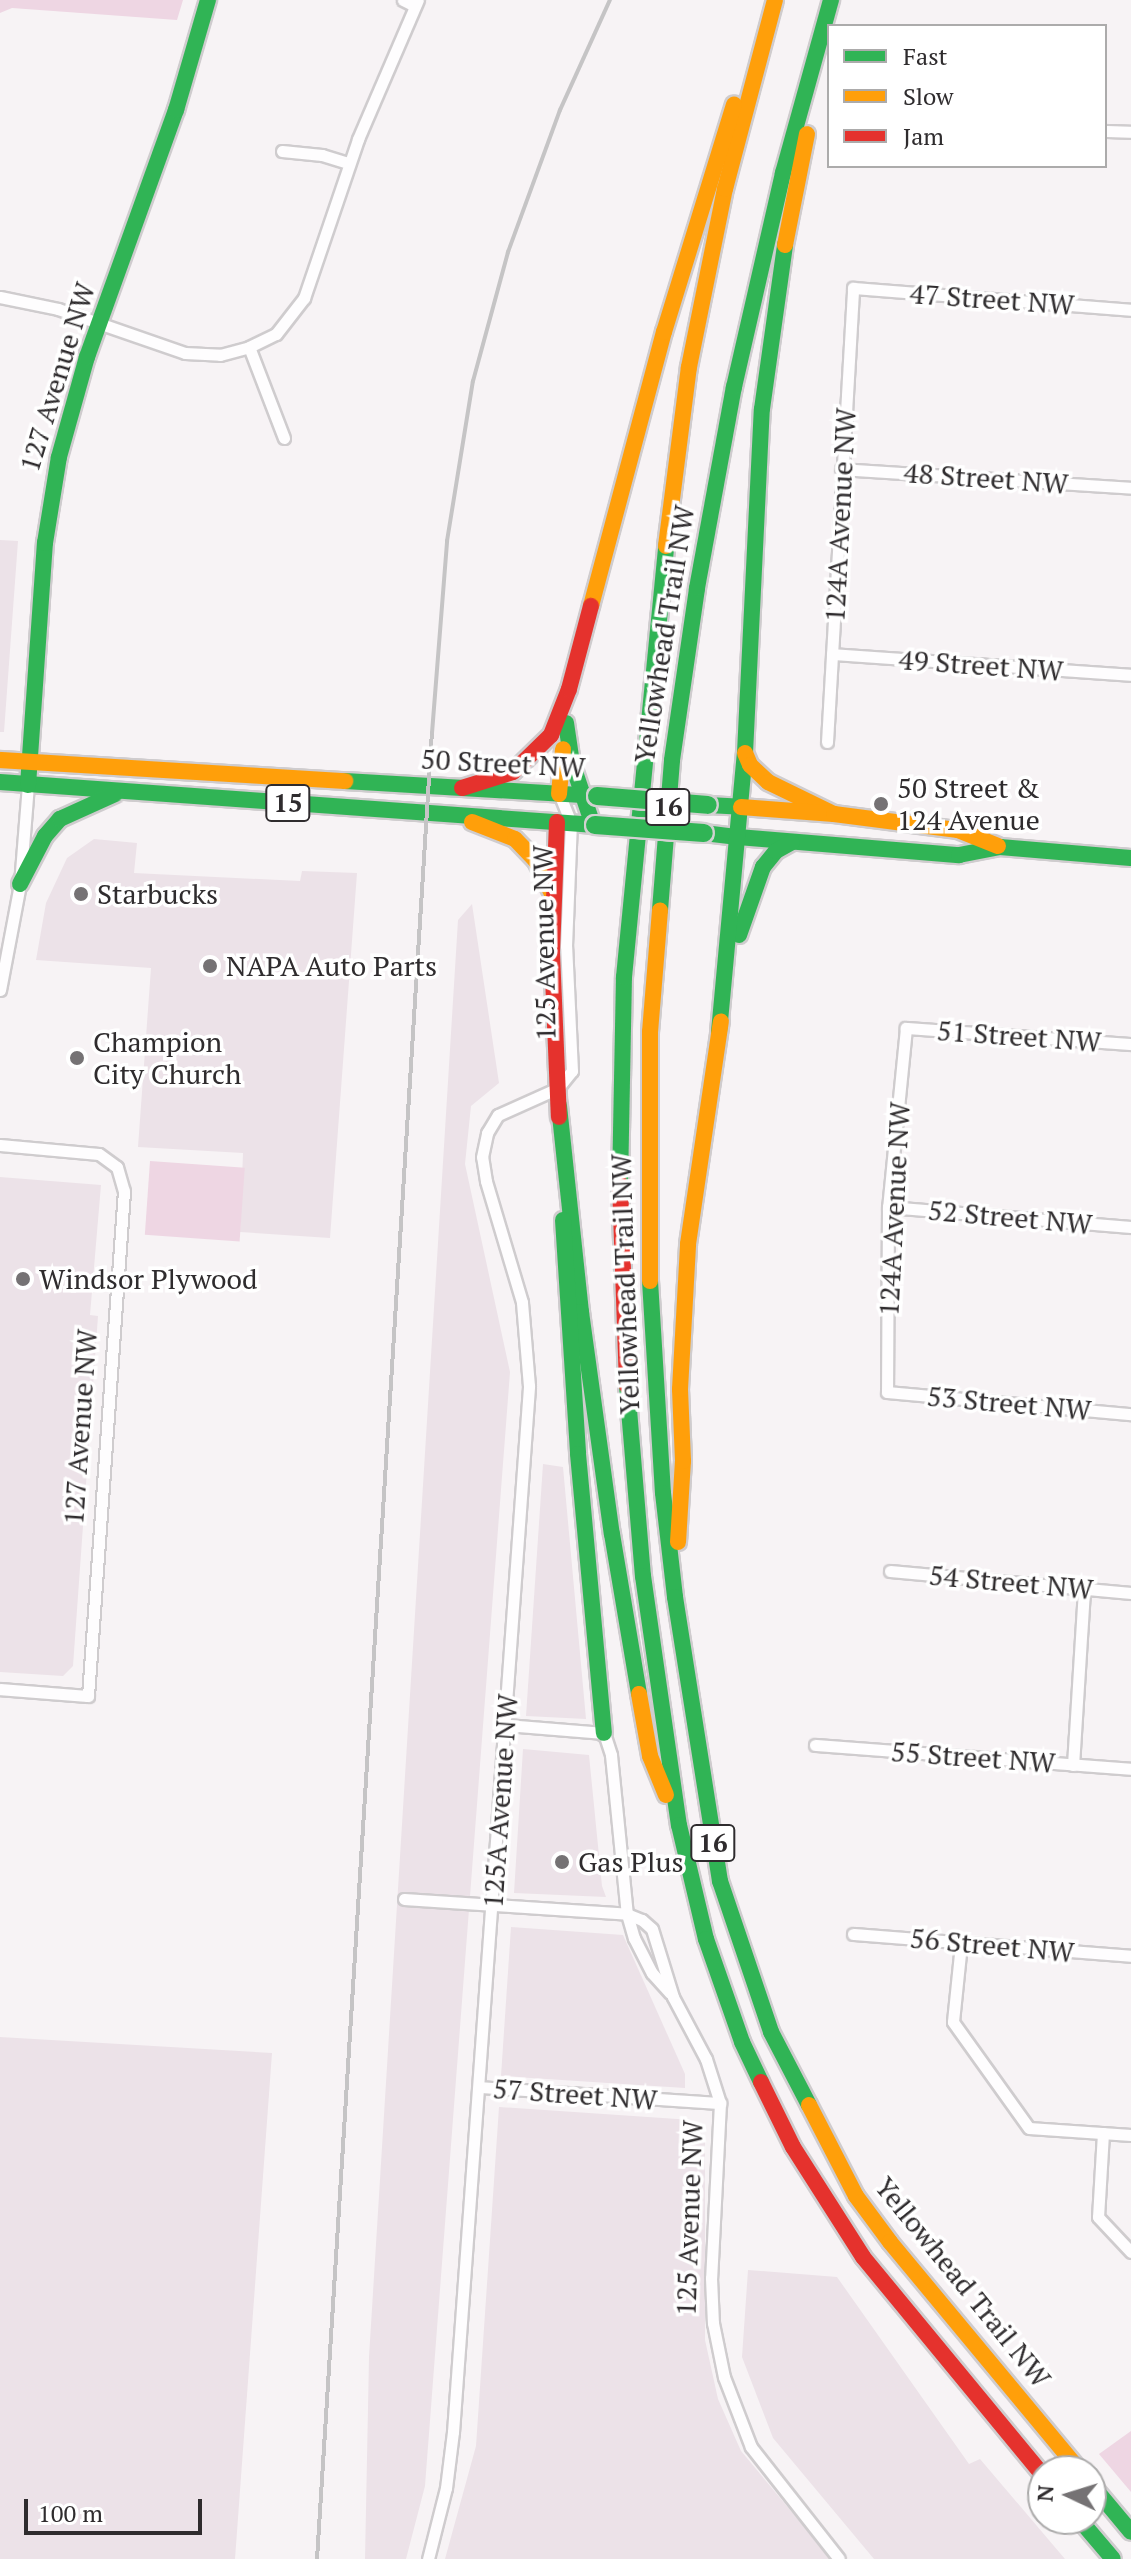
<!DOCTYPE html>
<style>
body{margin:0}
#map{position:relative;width:1131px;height:2559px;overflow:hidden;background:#f7f3f5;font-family:"PT Serif",serif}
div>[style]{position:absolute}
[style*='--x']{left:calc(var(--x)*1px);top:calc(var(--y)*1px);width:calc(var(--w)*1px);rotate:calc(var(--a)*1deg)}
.built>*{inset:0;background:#ece2e8}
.green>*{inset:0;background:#eed6e3;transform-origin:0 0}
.roads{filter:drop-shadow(2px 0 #cfccce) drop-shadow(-2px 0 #cfccce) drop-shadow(0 2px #cfccce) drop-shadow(0 -2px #cfccce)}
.street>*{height:11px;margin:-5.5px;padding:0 5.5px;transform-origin:5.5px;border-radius:5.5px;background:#fefdfe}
.fast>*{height:16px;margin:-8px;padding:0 8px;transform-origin:8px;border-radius:8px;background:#30b455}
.slow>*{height:16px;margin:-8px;padding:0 8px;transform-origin:8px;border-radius:8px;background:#ff9f0a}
.jam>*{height:16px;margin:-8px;padding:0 8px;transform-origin:8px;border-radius:8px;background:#e5322d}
.rail>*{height:4px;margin:-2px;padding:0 2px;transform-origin:2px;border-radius:2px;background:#c5c4c5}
.bridges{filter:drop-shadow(2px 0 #d2d1d1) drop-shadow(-2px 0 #d2d1d1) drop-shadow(0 2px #d2d1d1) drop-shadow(0 -2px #d2d1d1)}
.fast-bridge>*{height:18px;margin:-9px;padding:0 9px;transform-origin:9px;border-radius:9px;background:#30b455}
.dots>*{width:22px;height:22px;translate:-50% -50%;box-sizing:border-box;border:4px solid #fff;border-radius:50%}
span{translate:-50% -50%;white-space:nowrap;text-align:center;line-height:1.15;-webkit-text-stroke:7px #fff;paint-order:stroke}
.shield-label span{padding:2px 6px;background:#fff;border:2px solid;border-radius:6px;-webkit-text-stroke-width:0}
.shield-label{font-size:26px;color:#2f2c2e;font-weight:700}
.street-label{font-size:28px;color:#2f2c2e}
.poi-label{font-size:28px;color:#2f2c2e}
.left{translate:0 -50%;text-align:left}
.legend{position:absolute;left:827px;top:24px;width:280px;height:144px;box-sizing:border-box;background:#fff;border:2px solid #acabab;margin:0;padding:10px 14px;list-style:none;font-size:24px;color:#2f2c2e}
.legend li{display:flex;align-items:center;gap:16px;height:40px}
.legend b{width:40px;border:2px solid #acabab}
.north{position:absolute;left:1027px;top:2455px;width:80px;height:80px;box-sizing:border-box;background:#fff;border:2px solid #acabab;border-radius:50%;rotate:274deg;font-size:22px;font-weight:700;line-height:32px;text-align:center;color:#2f2c2e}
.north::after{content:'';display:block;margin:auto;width:28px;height:36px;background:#757274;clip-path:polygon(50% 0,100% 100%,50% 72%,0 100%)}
.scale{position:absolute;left:24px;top:2499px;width:178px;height:36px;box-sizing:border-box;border:4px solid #2f2c2e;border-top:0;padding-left:10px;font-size:24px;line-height:28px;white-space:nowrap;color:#2f2c2e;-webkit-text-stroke:6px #fff;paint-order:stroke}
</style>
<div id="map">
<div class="built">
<i style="clip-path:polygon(0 540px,18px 541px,4px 732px,0 732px)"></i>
<i style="clip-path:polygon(94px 839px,137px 843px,134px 873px,300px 881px,302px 871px,357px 873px,330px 1238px,240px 1232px,243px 1153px,138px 1147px,151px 968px,36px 960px,46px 903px,67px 858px)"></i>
<i style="clip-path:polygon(472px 904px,499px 1083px,471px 1106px,465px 1164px,510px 1372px,425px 2486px,406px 2559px,365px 2559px,369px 2357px,458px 920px)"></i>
<i style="clip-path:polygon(0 1177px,101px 1185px,90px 1315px,98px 1316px,73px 1666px,63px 1676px,0 1672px)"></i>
<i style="clip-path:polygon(543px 1464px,563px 1467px,586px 1719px,526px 1716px)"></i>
<i style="clip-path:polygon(523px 1749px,589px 1755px,602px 1886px,606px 1897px,514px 1893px)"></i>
<i style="clip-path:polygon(511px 1927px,623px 1935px,685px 2074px,685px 2088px,501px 2076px)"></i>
<i style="clip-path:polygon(0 2037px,272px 2053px,235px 2559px,0 2559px)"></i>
<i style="clip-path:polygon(499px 2107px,692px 2120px,705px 2138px,705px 2340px,718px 2399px,741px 2451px,831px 2559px,445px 2559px,476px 2446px)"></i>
<i style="clip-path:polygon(748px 2270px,837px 2277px,969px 2464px,980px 2459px,1065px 2559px,874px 2559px,773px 2438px,742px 2357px)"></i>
</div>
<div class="green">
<i style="clip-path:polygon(0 0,183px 0,177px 20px,12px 8px,0 13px)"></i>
<i style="left:150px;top:1161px;width:95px;height:74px;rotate:4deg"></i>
<i style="clip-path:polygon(1131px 2431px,1131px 2492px,1099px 2454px)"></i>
</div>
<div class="roads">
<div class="street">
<i style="--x:403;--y:0;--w:13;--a:27"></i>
<i style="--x:1105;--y:131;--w:26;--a:2"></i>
<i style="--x:282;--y:151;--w:40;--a:5.7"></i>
<i style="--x:322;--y:155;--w:28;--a:17"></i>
<i style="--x:0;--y:297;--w:59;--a:11.7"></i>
<i style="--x:58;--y:309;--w:134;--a:19.1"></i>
<i style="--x:185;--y:353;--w:35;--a:3"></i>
<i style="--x:220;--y:355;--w:30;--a:-15"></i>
<i style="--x:284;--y:438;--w:97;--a:-111"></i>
<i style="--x:249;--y:347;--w:30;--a:-26"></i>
<i style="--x:276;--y:334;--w:46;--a:-52.1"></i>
<i style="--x:304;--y:298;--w:168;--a:-71.2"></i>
<i style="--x:358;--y:139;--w:151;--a:-66.7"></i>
<i style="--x:841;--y:469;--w:291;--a:3.7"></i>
<i style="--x:832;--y:654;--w:300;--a:4"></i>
<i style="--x:827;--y:742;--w:455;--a:-86.7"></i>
<i style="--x:853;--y:288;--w:279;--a:4.5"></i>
<i style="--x:0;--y:990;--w:108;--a:-79.3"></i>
<i style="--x:20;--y:884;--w:99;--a:-85.4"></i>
<i style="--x:1131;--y:1044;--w:226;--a:-175.9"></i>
<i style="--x:906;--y:1028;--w:180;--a:95.7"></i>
<i style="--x:888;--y:1207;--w:185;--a:90.3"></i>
<i style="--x:887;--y:1392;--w:245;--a:5.2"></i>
<i style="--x:0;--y:1145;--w:99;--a:5.2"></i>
<i style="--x:99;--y:1154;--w:22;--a:36"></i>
<i style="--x:117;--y:1167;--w:25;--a:74"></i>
<i style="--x:124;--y:1191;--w:506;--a:94.08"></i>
<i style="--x:88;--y:1696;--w:88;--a:-175.5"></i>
<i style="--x:888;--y:1207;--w:244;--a:4.7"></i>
<i style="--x:890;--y:1571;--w:242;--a:5.2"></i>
<i style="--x:506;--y:1725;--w:98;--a:4.7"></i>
<i style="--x:604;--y:1733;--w:23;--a:72"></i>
<i style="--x:611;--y:1755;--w:160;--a:84.3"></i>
<i style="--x:627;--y:1914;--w:25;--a:74"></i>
<i style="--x:634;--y:1938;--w:39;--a:63"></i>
<i style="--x:652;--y:1973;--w:27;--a:48"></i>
<i style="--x:815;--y:1745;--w:317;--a:4.3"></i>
<i style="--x:1073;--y:1765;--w:176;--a:-86.4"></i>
<i style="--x:404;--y:1899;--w:224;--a:3.8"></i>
<i style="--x:627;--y:1914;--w:16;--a:22"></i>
<i style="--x:642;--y:1920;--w:13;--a:42"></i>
<i style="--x:652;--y:1929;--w:71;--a:72.8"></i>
<i style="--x:673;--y:1997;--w:70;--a:62"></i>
<i style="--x:706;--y:2059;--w:46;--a:72.3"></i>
<i style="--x:720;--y:2103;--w:175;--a:92.9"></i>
<i style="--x:711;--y:2278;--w:45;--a:87.5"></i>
<i style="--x:713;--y:2323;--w:55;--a:78.5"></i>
<i style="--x:724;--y:2377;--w:75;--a:68.9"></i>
<i style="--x:751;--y:2447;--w:142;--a:51.8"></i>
<i style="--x:853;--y:1934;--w:279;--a:4.5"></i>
<i style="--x:961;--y:1944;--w:78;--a:95.9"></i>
<i style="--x:953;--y:2022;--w:130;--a:54.4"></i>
<i style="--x:1029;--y:2128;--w:102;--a:3.9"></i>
<i style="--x:479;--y:2087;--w:242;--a:3.8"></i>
<i style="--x:1103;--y:2133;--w:84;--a:93.4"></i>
<i style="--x:1098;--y:2217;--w:48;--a:46.7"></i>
<i style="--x:428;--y:2559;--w:73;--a:-75.8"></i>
<i style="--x:446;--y:2488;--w:56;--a:-82.9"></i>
<i style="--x:453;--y:2432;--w:1049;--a:-85.84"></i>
<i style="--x:529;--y:1386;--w:84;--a:-94.8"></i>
<i style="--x:522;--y:1302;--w:126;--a:-106.6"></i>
<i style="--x:486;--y:1181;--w:24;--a:-99"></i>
<i style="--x:482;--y:1157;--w:25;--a:-78"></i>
<i style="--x:487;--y:1133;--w:21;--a:-59"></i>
<i style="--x:498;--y:1115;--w:66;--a:-24.2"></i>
<i style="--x:558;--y:1088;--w:22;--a:-51"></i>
<i style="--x:572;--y:1071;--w:125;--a:-92.7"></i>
<i style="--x:566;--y:946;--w:123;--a:-87.7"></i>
<i style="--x:571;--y:823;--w:31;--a:-112"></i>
</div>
<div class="fast">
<i style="--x:566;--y:723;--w:40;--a:81.5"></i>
<i style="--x:572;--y:763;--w:65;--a:71.3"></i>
<i style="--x:345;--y:781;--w:251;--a:3.4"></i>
<i style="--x:0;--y:782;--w:597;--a:4.13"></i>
<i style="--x:28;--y:785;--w:243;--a:-86"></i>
<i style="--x:45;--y:543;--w:87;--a:-80.8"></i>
<i style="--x:59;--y:457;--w:104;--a:-74.4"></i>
<i style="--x:87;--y:357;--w:263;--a:-70.2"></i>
<i style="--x:176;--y:110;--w:115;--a:-73.8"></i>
<i style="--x:708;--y:805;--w:33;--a:3"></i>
<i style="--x:704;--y:833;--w:34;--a:7"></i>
<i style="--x:738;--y:837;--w:222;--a:4.7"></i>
<i style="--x:959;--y:855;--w:42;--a:-11"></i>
<i style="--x:1000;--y:847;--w:131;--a:4.8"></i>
<i style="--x:20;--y:884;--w:54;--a:-62.5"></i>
<i style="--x:45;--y:836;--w:23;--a:-49"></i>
<i style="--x:60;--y:819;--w:60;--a:-24.4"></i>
<i style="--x:660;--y:910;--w:150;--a:-85.4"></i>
<i style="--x:672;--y:760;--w:174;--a:-81.7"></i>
<i style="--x:697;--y:588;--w:204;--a:-79.6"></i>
<i style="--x:734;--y:387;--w:220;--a:-77.1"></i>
<i style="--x:783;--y:173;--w:180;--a:-74.5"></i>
<i style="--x:739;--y:935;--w:72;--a:-70.6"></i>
<i style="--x:763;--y:867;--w:21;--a:-51"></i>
<i style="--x:776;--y:851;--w:18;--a:-29"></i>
<i style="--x:719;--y:1032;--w:280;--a:-84.7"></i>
<i style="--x:745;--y:753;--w:344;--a:-87.2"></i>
<i style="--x:762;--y:409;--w:166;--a:-82"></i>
<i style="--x:559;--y:1106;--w:207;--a:83.9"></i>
<i style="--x:581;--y:1312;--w:224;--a:82.1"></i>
<i style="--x:612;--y:1534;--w:162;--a:80.4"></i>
<i style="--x:620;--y:1184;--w:207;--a:-88.9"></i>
<i style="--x:624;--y:977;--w:433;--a:-84.4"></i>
<i style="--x:563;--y:1220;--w:234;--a:86.3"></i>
<i style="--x:578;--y:1454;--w:280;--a:84.7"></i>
<i style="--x:650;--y:1281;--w:212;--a:86.5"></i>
<i style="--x:663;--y:1493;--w:105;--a:83.4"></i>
<i style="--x:675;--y:1597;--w:288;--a:81"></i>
<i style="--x:720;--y:1881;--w:159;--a:71.3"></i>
<i style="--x:771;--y:2032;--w:82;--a:62.5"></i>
<i style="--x:627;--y:1386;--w:191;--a:85.2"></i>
<i style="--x:643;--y:1576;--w:252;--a:81.8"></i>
<i style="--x:679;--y:1825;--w:117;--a:76.7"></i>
<i style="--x:706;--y:1939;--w:109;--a:70.7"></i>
<i style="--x:742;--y:2042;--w:44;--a:64.6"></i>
<i style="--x:1091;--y:2484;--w:62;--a:50.2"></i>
<i style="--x:1079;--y:2519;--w:52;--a:49.6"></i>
</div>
<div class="slow">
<i style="--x:785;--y:245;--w:113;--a:-78.8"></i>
<i style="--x:666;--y:546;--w:180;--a:-82.7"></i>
<i style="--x:689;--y:367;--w:182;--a:-78.6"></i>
<i style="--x:725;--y:189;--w:196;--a:-75.2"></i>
<i style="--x:591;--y:606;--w:284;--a:-75.1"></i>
<i style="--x:664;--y:332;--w:238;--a:-72.9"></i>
<i style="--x:745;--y:753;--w:13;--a:67"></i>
<i style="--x:750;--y:765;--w:25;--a:43"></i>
<i style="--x:768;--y:782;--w:73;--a:25.9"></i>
<i style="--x:0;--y:760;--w:346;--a:3.5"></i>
<i style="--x:559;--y:794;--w:45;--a:-84.9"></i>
<i style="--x:741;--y:807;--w:93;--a:4.3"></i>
<i style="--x:834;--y:814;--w:125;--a:7.4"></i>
<i style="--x:958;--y:830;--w:43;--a:21.8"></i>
<i style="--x:472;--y:822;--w:46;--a:21.6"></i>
<i style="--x:515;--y:839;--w:30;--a:46"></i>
<i style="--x:536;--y:861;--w:37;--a:64"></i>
<i style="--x:650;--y:1281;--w:249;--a:-90"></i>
<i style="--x:650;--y:1032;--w:122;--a:-85.3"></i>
<i style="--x:678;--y:1542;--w:81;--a:-86.5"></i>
<i style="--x:683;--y:1461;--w:72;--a:-92.4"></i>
<i style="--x:680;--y:1389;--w:145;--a:-86.8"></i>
<i style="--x:688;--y:1244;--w:225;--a:-81.6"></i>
<i style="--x:639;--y:1694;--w:63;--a:79.9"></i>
<i style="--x:650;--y:1756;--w:42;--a:67.7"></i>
<i style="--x:809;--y:2105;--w:102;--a:62.7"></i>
<i style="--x:856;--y:2196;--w:57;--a:53.5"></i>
<i style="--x:890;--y:2242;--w:298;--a:50.3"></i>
</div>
<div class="jam">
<i style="--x:462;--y:788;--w:53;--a:-17.4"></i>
<i style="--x:513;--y:772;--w:53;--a:-44.2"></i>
<i style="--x:551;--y:735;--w:49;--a:-68.6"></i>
<i style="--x:569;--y:689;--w:86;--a:-75.2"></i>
<i style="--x:557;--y:822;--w:131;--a:92.2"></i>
<i style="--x:552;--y:953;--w:164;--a:87.6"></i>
<i style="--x:620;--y:1184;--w:202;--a:88"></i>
<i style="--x:761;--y:2082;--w:72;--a:63.8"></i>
<i style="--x:793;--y:2147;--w:130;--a:57.5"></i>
<i style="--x:863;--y:2257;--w:283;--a:50.5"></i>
</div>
</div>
<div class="rail">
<i style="--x:317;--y:2559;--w:1830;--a:-86.4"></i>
<i style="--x:432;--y:733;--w:193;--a:-85.5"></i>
<i style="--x:447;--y:541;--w:162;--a:-80.8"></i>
<i style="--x:473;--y:381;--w:134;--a:-74.8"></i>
<i style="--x:508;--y:252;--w:151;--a:-69.9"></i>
<i style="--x:560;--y:110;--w:121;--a:-65.6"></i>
</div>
<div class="bridges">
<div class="fast-bridge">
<i style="--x:597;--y:796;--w:111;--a:4.6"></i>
<i style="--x:595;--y:825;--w:109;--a:4.2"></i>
</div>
</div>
<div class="dots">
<i style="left:881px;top:804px;background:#757274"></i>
<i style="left:81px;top:894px;background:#757274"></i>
<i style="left:210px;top:966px;background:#757274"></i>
<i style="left:77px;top:1058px;background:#757274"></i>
<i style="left:23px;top:1279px;background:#757274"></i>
<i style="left:562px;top:1862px;background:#757274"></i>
</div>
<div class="shield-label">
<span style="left:288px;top:803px">15</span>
<span style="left:668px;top:807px">16</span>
<span style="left:713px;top:1843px">16</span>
</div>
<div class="street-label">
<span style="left:992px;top:299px;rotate:4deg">47 Street NW</span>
<span style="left:57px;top:377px;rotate:-73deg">127 Avenue NW</span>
<span style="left:986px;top:478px;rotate:4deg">48 Street NW</span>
<span style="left:840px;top:515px;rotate:-87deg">124A Avenue NW</span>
<span style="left:664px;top:634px;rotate:-81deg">Yellowhead Trail NW</span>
<span style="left:981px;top:665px;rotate:4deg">49 Street NW</span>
<span style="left:503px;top:763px;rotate:3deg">50 Street NW</span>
<span style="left:544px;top:943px;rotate:-91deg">125 Avenue NW</span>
<span style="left:1019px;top:1036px;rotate:4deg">51 Street NW</span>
<span style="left:894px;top:1209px;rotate:-87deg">124A Avenue NW</span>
<span style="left:1010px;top:1217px;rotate:5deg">52 Street NW</span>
<span style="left:625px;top:1284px;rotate:-92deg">Yellowhead Trail NW</span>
<span style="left:1009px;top:1403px;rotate:5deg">53 Street NW</span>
<span style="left:80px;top:1427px;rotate:-86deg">127 Avenue NW</span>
<span style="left:1011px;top:1582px;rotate:5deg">54 Street NW</span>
<span style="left:973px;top:1757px;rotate:4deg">55 Street NW</span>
<span style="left:500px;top:1801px;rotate:-86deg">125A Avenue NW</span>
<span style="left:992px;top:1945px;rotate:5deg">56 Street NW</span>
<span style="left:575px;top:2094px;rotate:4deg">57 Street NW</span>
<span style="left:689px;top:2218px;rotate:-88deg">125 Avenue NW</span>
<span style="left:963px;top:2282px;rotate:51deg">Yellowhead Trail NW</span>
</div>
<div class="poi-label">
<span class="left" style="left:897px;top:804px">50 Street &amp;<br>124 Avenue</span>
<span class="left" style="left:97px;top:894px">Starbucks</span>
<span class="left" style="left:226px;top:966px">NAPA Auto Parts</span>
<span class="left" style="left:93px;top:1058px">Champion<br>City Church</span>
<span class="left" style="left:39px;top:1279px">Windsor Plywood</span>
<span class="left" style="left:578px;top:1862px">Gas Plus</span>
</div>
<ul class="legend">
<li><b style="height:10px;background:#30b455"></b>Fast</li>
<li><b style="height:10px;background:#ff9f0a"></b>Slow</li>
<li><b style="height:10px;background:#e5322d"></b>Jam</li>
</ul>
<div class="north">N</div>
<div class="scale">100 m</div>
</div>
